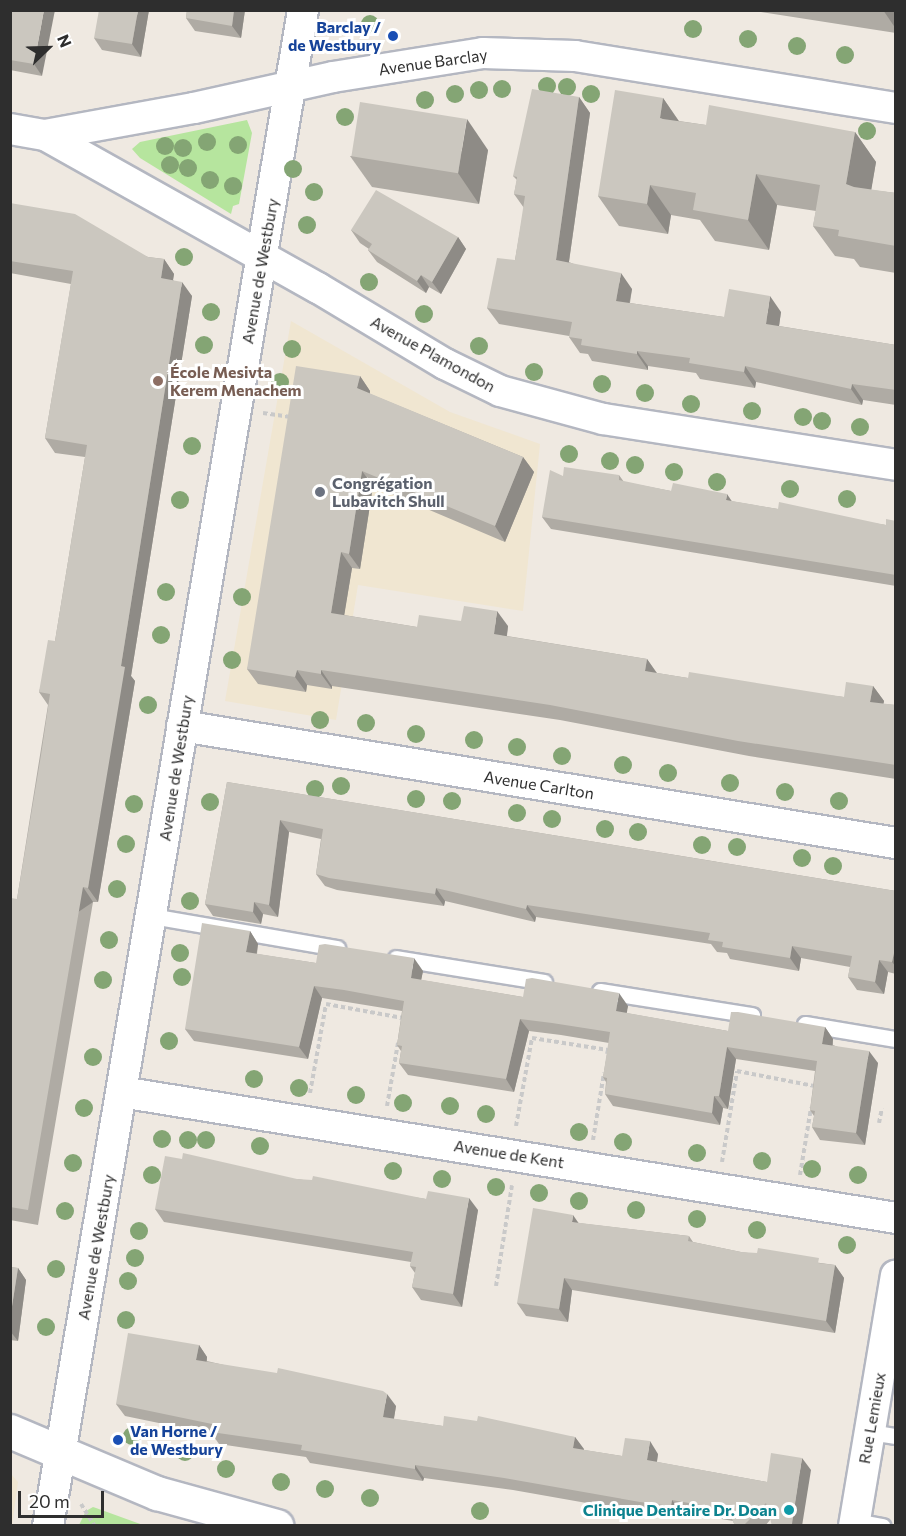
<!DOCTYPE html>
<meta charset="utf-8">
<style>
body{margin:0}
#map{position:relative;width:906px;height:1536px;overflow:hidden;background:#efe9e1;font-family:Commissioner,sans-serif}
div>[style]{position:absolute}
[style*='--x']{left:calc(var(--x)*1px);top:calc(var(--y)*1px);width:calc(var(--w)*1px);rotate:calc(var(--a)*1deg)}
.education>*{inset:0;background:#f0e6d1}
.green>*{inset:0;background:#b6e59e}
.path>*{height:4px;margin-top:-2px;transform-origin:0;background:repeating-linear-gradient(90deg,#c9c9c9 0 4.5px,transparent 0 7.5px)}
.roads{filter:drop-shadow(2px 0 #b4b7c1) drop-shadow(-2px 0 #b4b7c1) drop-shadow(0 2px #b4b7c1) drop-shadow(0 -2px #b4b7c1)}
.service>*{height:15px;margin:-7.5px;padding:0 7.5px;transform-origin:7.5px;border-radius:7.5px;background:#fff}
.minor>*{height:30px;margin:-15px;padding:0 15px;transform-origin:15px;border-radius:15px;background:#fff}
.secondary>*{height:33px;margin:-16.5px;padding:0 16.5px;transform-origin:16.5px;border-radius:16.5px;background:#fff}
.trees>*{width:18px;height:18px;margin:-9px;border-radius:50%;background:#84a574}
.wall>*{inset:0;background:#afaba4}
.shaded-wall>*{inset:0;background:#8e8b86;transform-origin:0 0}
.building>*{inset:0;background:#cbc7bf;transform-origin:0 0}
.dots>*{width:16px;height:16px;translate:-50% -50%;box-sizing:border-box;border:3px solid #fff;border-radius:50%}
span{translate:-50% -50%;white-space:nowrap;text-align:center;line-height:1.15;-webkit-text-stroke:6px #fff;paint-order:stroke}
.transit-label{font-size:16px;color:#164399;font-weight:700}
.right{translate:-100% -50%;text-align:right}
.left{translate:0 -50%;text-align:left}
.street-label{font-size:16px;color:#2e2e2e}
.education-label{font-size:16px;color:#785e54;font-weight:700}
.worship-label{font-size:16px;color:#5b616d;font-weight:700}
.culture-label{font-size:16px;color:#0d838f;font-weight:700}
.frame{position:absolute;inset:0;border:12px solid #2e2e2e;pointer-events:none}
.north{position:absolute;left:18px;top:18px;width:60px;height:60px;-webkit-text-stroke:4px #fff;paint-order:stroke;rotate:67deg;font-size:16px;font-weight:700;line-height:24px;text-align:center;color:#2e2e2e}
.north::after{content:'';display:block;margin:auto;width:21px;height:27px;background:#2e2e2e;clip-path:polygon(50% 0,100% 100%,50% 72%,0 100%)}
.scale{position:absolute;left:18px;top:1491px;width:86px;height:27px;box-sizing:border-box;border:3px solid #2e2e2e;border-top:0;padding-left:8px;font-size:18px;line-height:21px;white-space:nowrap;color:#2e2e2e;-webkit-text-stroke:4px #fff;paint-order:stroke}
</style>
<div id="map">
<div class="education">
<i style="clip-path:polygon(291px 321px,450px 412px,540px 444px,523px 611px,358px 585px,336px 720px,225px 701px)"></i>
<i style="clip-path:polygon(11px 1474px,18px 1482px,12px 1526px,10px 1525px)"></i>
</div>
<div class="green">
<i style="clip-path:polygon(247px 120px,252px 133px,239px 204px,233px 206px,231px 214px,140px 158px,132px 149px,140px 142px)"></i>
<i style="clip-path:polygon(93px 1507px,96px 1508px,143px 1525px,79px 1525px,86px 1511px)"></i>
</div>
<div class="path">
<i style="--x:263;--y:413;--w:28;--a:8"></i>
<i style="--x:310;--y:1093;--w:90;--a:-79.8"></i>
<i style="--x:326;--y:1004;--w:78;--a:10.3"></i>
<i style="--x:387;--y:1106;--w:64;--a:-80.1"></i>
<i style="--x:879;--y:1123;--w:15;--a:-79"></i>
<i style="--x:516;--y:1126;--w:89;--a:-79.7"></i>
<i style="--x:532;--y:1038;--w:77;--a:9"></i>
<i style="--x:608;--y:1050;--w:4;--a:104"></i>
<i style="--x:593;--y:1140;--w:68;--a:-80.7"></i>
<i style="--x:722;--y:1162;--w:92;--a:-80.6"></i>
<i style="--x:737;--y:1071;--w:78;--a:11"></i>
<i style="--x:800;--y:1175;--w:68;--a:-80.7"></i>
<i style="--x:496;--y:1286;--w:102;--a:-81"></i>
<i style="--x:81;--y:1504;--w:26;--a:58"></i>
</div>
<div class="roads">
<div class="service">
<i style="--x:151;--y:916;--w:189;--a:9.8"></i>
<i style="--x:396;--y:958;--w:150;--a:9.2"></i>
<i style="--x:600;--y:991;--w:154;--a:9"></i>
<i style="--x:805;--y:1024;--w:92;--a:9.4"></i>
<i style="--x:870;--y:1432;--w:26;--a:9"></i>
<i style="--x:854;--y:1521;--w:29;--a:10"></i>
</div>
<div class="minor">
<i style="--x:10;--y:129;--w:36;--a:10"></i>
<i style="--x:45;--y:135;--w:313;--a:29.3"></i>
<i style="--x:318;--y:288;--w:148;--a:30.9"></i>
<i style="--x:445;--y:364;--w:61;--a:26.1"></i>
<i style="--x:500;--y:391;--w:107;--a:15.2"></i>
<i style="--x:603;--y:419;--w:297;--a:8.9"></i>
<i style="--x:45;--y:135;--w:151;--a:-10.3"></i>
<i style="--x:194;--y:108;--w:142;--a:-12.6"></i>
<i style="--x:333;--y:77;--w:152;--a:-9.1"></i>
<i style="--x:483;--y:53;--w:92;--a:1.9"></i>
<i style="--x:575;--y:56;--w:325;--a:9.2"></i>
<i style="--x:182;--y:726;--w:724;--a:9.31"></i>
<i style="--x:121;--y:1092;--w:785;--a:9.23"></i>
<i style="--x:48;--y:1526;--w:1537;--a:-80.45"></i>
<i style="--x:854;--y:1526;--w:254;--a:-80.5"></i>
</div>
<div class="secondary">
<i style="--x:10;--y:1431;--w:160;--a:22.9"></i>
<i style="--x:157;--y:1493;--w:124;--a:15.4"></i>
</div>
</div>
<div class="trees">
<i style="left:370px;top:24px"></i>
<i style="left:693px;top:29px"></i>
<i style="left:748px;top:39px"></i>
<i style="left:797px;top:46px"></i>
<i style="left:845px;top:55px"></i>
<i style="left:547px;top:86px"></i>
<i style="left:567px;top:87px"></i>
<i style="left:502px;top:89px"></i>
<i style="left:479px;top:90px"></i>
<i style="left:455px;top:94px"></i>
<i style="left:591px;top:94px"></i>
<i style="left:425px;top:100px"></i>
<i style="left:345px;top:117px"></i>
<i style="left:867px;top:131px"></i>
<i style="left:207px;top:142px"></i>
<i style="left:238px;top:145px"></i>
<i style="left:165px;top:146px"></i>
<i style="left:183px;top:148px"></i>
<i style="left:170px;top:165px"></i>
<i style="left:188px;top:168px"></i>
<i style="left:293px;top:169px"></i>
<i style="left:210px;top:180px"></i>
<i style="left:233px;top:186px"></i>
<i style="left:314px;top:192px"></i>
<i style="left:307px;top:225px"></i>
<i style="left:184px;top:257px"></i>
<i style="left:369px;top:282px"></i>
<i style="left:211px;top:312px"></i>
<i style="left:424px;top:314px"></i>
<i style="left:204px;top:345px"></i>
<i style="left:479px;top:346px"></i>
<i style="left:292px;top:349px"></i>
<i style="left:534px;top:372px"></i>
<i style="left:280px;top:382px"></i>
<i style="left:602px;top:384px"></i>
<i style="left:645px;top:393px"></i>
<i style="left:691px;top:404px"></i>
<i style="left:752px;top:411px"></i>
<i style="left:803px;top:417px"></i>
<i style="left:822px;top:421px"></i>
<i style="left:860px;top:427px"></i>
<i style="left:192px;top:446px"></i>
<i style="left:569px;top:454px"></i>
<i style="left:610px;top:461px"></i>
<i style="left:635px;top:465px"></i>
<i style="left:674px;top:472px"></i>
<i style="left:717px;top:482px"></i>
<i style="left:790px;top:489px"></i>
<i style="left:847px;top:499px"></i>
<i style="left:180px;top:500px"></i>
<i style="left:166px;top:592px"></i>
<i style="left:242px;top:597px"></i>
<i style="left:161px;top:635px"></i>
<i style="left:232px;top:660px"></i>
<i style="left:148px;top:705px"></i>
<i style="left:320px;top:720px"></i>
<i style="left:366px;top:723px"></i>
<i style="left:416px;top:734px"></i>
<i style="left:474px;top:740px"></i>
<i style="left:517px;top:747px"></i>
<i style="left:562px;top:756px"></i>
<i style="left:623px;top:765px"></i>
<i style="left:668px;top:773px"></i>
<i style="left:730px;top:783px"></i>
<i style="left:341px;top:786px"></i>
<i style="left:315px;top:789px"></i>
<i style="left:785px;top:792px"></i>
<i style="left:416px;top:799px"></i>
<i style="left:452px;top:801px"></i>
<i style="left:839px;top:801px"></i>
<i style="left:210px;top:802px"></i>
<i style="left:134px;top:804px"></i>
<i style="left:517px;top:813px"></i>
<i style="left:552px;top:819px"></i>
<i style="left:605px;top:829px"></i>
<i style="left:638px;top:832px"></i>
<i style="left:126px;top:844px"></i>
<i style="left:702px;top:845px"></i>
<i style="left:737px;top:847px"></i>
<i style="left:802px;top:858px"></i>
<i style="left:833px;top:866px"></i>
<i style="left:117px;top:889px"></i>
<i style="left:190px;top:901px"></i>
<i style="left:109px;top:940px"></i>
<i style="left:180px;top:953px"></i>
<i style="left:182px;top:977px"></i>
<i style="left:103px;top:980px"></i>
<i style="left:169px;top:1041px"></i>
<i style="left:93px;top:1057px"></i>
<i style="left:254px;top:1079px"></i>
<i style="left:299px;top:1088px"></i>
<i style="left:356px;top:1095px"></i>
<i style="left:403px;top:1103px"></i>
<i style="left:450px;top:1106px"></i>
<i style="left:84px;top:1108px"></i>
<i style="left:486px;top:1114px"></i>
<i style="left:579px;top:1132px"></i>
<i style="left:162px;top:1139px"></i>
<i style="left:188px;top:1140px"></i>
<i style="left:206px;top:1140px"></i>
<i style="left:623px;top:1142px"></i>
<i style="left:260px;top:1146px"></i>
<i style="left:697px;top:1153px"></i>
<i style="left:762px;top:1161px"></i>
<i style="left:73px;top:1163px"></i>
<i style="left:812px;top:1169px"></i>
<i style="left:393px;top:1171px"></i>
<i style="left:152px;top:1175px"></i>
<i style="left:858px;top:1175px"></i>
<i style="left:442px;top:1179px"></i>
<i style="left:496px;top:1187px"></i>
<i style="left:539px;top:1193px"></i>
<i style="left:579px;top:1201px"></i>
<i style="left:636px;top:1210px"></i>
<i style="left:65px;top:1211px"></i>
<i style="left:697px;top:1219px"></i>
<i style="left:757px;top:1230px"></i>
<i style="left:139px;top:1231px"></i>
<i style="left:847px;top:1245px"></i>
<i style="left:135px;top:1258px"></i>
<i style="left:56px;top:1269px"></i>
<i style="left:128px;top:1281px"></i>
<i style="left:126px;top:1320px"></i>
<i style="left:46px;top:1327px"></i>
<i style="left:132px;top:1436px"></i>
<i style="left:185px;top:1452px"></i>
<i style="left:226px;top:1469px"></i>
<i style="left:281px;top:1482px"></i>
<i style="left:325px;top:1489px"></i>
<i style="left:370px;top:1498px"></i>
<i style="left:480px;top:1511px"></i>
</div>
<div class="wall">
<i style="clip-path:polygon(10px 10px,42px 76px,10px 70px)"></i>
<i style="clip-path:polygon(149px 10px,141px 57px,102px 50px,94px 38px)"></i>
<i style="clip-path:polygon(187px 10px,245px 10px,241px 38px,195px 31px,186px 18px)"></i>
<i style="clip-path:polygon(748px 10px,896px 10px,896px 33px)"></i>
<i style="clip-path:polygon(579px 97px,590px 113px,569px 262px,632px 289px,630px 303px,724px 317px,781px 312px,779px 326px,896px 345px,896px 405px,863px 400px,862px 405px,756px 382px,755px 388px,700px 379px,696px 373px,648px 366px,648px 370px,592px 361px,588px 354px,580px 353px,569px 337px,569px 336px,499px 324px,487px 308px,515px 260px,524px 208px,514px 194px,517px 180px,513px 176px)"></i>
<i style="clip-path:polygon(663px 98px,679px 121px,706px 125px,855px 132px,876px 162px,871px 190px,896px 193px,896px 273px,860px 267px,854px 259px,835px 256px,813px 226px,816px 211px,777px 205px,769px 250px,715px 241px,700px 220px,671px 215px,668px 234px,619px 226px,598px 196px)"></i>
<i style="clip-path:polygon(488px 150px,479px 204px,372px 187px,350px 156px)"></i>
<i style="clip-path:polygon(10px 203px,148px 257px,164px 259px,174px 274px,173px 280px,192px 296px,131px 676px,135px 681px,98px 902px,93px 902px,38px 1225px,10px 1220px,10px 903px,17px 899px,48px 705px,39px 692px,55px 641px,85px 457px,55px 453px,45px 438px,71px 284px,10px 273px)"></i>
<i style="clip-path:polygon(351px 230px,458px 237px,466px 249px,441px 294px,429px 287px,426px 293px,377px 262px,368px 250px,369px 249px,360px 243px)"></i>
<i style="clip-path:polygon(360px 376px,370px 391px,370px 394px,523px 457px,534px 472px,505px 542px,373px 486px,360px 569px,352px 568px,344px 615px,417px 627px,461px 621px,508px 626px,507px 636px,647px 659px,657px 673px,688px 678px,844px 697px,873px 686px,884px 701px,883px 704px,896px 705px,896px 779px,749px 756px,560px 720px,332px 686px,332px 689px,307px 685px,306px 692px,258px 684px,247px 669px)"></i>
<i style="clip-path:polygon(619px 475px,624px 482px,671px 491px,778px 509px,886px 525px,896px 521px,896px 586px,551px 529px,542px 517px,563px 476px)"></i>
<i style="clip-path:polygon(227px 782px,896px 891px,896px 974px,888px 972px,884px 994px,857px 990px,848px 977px,850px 967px,801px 958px,799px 971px,730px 959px,727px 953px,717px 952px,711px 944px,536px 917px,535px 922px,445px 901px,444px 906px,337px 890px,325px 886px,316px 874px,321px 839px,289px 832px,278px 917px,263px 914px,261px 924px,213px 916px,205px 904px)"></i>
<i style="clip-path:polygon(250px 931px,258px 944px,257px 954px,316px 963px,423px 971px,421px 980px,523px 997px,628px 1006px,626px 1013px,728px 1031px,825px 1027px,833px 1039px,833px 1045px,878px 1063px,865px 1145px,820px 1140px,812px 1127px,814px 1116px,810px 1110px,815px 1071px,736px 1059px,728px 1109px,723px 1108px,720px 1125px,613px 1106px,605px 1094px,606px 1082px,603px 1077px,609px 1043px,561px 1035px,529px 1031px,514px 1092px,408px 1075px,399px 1063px,401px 1051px,397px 1045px,402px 1011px,353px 1003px,322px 998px,308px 1059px,194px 1041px,185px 1029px)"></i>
<i style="clip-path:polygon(297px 1179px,426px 1199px,478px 1210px,462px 1307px,421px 1300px,412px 1287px,415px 1273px,410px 1266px,411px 1262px,164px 1222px,155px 1209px)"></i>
<i style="clip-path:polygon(578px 1223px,689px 1236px,693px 1242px,741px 1252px,835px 1265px,844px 1278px,835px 1333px,572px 1290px,568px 1322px,526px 1316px,517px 1303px)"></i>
<i style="clip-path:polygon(10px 1267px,18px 1268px,26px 1280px,18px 1341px,10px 1340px)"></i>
<i style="clip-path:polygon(199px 1345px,207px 1357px,207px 1361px,396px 1406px,394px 1419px,443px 1426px,575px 1437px,584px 1450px,622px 1456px,658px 1454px,657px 1462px,767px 1482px,811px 1470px,770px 1520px,765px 1526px,735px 1526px,733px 1521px,681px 1512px,680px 1518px,649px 1514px,513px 1490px,424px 1478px,423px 1481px,310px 1463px,306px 1457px,219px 1444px,212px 1434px,125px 1416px,116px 1404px)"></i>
</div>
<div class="shaded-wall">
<i style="clip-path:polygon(44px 10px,55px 10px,42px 76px,34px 64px)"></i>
<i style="clip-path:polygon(138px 10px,149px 10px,141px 57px,132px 44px)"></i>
<i style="clip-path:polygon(234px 10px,245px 10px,241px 38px,232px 26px)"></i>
<i style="clip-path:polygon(883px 10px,896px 10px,896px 29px)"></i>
<i style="clip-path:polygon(579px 97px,590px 113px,567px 275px,556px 260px)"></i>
<i style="clip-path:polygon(663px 98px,684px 129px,660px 118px)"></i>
<i style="clip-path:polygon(467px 119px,488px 150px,479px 204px,458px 173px)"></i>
<i style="clip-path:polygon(855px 132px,876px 162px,867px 215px,846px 184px)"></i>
<i style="clip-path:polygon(756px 174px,777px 205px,769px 250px,748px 220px)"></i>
<i style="clip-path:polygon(650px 185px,671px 215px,668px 234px,647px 204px)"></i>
<i style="clip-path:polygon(458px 237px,466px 249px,441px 294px,432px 282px)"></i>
<i style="clip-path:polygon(164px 259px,174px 274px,171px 292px,161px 278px)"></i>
<i style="clip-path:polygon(621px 273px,632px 289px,627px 316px,616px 301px)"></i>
<i style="clip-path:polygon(421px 275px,429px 287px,426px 293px,417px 281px)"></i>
<i style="clip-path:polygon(182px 282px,192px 296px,131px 676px,135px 681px,98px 902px,88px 888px,121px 666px)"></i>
<i style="clip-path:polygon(770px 296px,781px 312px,777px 340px,766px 324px)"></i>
<i style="clip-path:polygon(637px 351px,648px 366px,648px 370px,637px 354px)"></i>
<i style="clip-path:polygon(745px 366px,756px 382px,755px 388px,744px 372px)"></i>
<i style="clip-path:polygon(360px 376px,370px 391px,368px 404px,357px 388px)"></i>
<i style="clip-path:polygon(852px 384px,863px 400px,862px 405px,851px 389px)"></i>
<i style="clip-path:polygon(523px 457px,534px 472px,505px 542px,495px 526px)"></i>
<i style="clip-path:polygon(362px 471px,373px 486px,360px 569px,349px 554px)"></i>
<i style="clip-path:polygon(727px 494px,735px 506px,726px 500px)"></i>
<i style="clip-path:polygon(341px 552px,352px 568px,342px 629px,331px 613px)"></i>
<i style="clip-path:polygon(497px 611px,508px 626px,505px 649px,494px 634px)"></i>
<i style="clip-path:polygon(647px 659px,658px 675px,645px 671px)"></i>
<i style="clip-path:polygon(297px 670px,307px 685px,306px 692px,295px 677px)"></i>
<i style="clip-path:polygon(321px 670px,332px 686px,332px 689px,321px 674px)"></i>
<i style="clip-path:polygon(873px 686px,884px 701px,881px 717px,870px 702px)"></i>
<i style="clip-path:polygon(280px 820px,289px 832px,278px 917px,269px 905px)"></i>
<i style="left:83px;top:887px;width:18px;height:328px;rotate:56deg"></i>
<i style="clip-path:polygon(436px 888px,445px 901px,444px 906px,435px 894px)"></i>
<i style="clip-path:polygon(254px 902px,263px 914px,261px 924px,253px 912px)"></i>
<i style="clip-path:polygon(527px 905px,536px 917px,535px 922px,526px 909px)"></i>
<i style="clip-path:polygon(250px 931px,258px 944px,255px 964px,246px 952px)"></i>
<i style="clip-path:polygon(896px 944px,896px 967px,892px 962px)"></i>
<i style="clip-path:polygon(792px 946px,801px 958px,799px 971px,790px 958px)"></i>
<i style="clip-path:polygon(414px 958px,423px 971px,419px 991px,411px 978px)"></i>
<i style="clip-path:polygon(879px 960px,888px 972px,884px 994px,875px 982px)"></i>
<i style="clip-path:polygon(314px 986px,322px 998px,308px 1059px,299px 1047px)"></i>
<i style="clip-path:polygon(619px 993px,628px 1006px,625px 1023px,616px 1011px)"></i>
<i style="clip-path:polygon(520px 1019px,529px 1031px,514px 1092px,506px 1079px)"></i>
<i style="clip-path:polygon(825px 1027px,833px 1039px,831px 1056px,822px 1044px)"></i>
<i style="clip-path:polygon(727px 1047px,736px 1059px,728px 1109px,719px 1096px)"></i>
<i style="clip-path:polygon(869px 1051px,878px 1063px,865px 1145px,856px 1133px)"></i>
<i style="clip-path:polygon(714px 1096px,723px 1108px,720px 1125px,712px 1113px)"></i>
<i style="clip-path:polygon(469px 1198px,478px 1210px,462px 1307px,453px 1294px)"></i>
<i style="clip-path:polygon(573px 1215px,582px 1228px,572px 1222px)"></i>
<i style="clip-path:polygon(835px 1265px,844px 1278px,835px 1333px,826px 1321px)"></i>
<i style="clip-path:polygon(18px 1268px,26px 1280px,18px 1341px,10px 1331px,10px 1319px)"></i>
<i style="clip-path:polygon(564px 1278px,572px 1290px,568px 1322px,559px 1309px)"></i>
<i style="clip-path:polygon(199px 1345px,207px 1357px,205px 1372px,196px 1360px)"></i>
<i style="clip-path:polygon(387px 1394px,396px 1406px,392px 1429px,383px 1417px)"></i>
<i style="clip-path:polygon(575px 1437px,584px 1449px,582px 1460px,573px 1448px)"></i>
<i style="clip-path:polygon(650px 1441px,658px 1454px,655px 1473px,647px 1460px)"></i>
<i style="clip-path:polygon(802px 1458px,811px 1470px,802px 1526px,791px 1526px)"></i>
<i style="clip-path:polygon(415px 1465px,424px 1478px,423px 1481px,415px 1469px)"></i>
<i style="clip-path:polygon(672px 1500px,681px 1512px,680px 1518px,671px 1506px)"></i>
</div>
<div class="building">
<i style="clip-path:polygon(10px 10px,44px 10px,34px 64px,10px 60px)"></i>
<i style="clip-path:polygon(99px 10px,138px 10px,132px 44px,94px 38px)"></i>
<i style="clip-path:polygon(187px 10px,234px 10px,232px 26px,186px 18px)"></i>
<i style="clip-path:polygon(532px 89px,579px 97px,556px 260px,621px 273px,616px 301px,724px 317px,729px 289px,770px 296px,766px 324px,896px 345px,896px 390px,852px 384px,851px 389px,745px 366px,744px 372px,689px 363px,690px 358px,637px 351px,637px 354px,581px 345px,582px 339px,569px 337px,572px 322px,487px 308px,497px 258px,515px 260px,525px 196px,514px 194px,517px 177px,513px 176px)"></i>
<i style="clip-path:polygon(615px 90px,663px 98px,660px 118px,663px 119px,706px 125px,709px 105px,855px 132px,846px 184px,854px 187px,896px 193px,896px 246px,838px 236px,839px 230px,813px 226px,820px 185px,756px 174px,748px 220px,693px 210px,696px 193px,650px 185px,647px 204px,598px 196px)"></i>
<i style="left:360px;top:102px;width:108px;height:55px;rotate:9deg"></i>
<i style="clip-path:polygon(376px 190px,458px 237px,432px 282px,421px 275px,417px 281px,368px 250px,372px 244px,351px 230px)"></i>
<i style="clip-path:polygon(10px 203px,75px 214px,148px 257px,164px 259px,161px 278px,182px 282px,121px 666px,125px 667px,88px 888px,83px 887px,28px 1210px,10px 1207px,10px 903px,11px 898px,17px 899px,41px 755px,50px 694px,39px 692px,48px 640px,55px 641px,87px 445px,45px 438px,73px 271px,10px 261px)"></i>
<i style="clip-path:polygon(296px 366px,360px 376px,357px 388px,523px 457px,495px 526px,362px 471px,349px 554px,341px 552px,331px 613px,417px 627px,419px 615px,461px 621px,464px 606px,497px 611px,494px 634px,647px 659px,645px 671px,688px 678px,689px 672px,844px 697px,846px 682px,873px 686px,870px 702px,896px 705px,896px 765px,738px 741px,550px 705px,321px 670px,321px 674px,297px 670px,295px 677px,247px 669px)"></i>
<i style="clip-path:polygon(564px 467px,619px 475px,619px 480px,671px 491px,673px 483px,727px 494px,726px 500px,778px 509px,779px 502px,886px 525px,886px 519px,896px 521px,896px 575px,542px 517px,550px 470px,563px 476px)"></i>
<i style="clip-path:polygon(227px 782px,896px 891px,896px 944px,892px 962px,879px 960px,875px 982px,848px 977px,852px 956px,792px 946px,790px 958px,722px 947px,723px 942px,708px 940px,710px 933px,527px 905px,526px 909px,436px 888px,435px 894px,329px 878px,316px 874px,323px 829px,280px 820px,269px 905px,254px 902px,253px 912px,205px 904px)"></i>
<i style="clip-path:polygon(202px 923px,250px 931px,246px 952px,316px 963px,319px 945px,325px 944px,414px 958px,411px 978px,523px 997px,526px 979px,532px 978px,619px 993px,616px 1011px,728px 1031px,731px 1012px,738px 1012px,825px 1027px,822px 1044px,869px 1051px,856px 1133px,812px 1127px,815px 1111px,810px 1110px,817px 1061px,727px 1047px,719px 1096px,714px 1096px,712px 1113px,605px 1094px,607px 1078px,603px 1077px,610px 1032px,552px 1023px,520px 1019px,506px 1079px,399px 1063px,402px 1046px,397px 1045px,404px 1001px,344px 990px,314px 986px,299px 1047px,185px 1029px)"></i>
<i style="clip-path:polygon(183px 1153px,297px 1179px,312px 1180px,313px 1176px,426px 1199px,428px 1191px,469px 1198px,453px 1294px,412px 1287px,416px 1267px,410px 1266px,413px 1252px,155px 1209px,165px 1156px,182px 1159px)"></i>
<i style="clip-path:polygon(533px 1208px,573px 1215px,572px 1222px,689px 1236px,688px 1241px,741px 1252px,757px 1253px,758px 1248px,819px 1258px,818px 1263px,835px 1265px,826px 1321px,564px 1278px,559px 1309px,517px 1303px)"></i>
<i style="clip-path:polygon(10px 1267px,18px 1268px,10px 1319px)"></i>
<i style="clip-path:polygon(128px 1333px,199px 1345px,196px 1360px,277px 1373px,278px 1368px,383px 1391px,387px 1394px,383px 1417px,443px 1426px,444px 1416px,477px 1421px,478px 1416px,575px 1437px,573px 1448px,622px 1456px,625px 1438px,650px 1441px,647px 1460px,767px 1482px,771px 1453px,802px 1458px,792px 1524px,791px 1526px,772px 1526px,766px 1503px,743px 1526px,735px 1526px,728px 1510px,672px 1500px,671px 1506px,640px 1502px,504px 1478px,415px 1465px,415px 1469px,301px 1450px,302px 1445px,211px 1432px,212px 1424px,116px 1404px)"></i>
</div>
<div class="dots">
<i style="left:393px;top:36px;background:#1a4fb4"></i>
<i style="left:158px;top:381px;background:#8d6e63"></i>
<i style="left:320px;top:492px;background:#6b7280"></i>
<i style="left:118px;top:1440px;background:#1a4fb4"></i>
<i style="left:789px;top:1510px;background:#0f9aa8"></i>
</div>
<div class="transit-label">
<span class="right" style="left:381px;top:36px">Barclay /<br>de Westbury</span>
<span class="left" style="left:130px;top:1440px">Van Horne /<br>de Westbury</span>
</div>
<div class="street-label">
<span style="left:433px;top:62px;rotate:-8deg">Avenue Barclay</span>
<span style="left:260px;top:271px;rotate:-80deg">Avenue de Westbury</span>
<span style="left:433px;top:354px;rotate:29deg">Avenue Plamondon</span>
<span style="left:176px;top:768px;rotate:-81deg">Avenue de Westbury</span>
<span style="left:539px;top:785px;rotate:9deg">Avenue Carlton</span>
<span style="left:509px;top:1154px;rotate:9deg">Avenue de Kent</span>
<span style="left:96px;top:1247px;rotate:-80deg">Avenue de Westbury</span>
<span style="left:872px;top:1418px;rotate:-80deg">Rue Lemieux</span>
</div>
<div class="education-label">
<span class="left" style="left:170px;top:381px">École Mesivta<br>Kerem Menachem</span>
</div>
<div class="worship-label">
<span class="left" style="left:332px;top:492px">Congrégation<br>Lubavitch Shull</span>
</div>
<div class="culture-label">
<span class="right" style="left:777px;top:1510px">Clinique Dentaire Dr. Doan</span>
</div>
<div class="frame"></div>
<div class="north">N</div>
<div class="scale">20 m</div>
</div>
